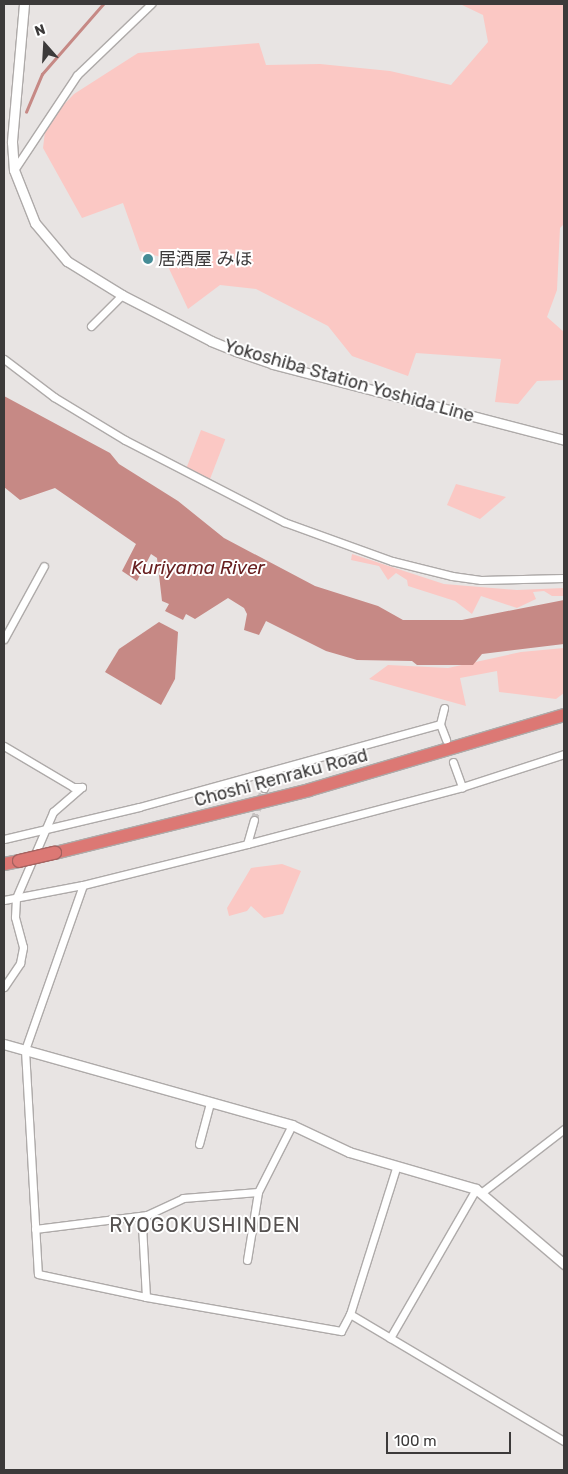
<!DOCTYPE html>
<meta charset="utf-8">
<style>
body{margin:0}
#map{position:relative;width:568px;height:1474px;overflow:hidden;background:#e8e4e3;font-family:Rubik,"Noto Sans JP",sans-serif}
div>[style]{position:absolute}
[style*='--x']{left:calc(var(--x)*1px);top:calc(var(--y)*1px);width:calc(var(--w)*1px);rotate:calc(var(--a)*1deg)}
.green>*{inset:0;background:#fbc8c4;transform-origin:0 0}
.water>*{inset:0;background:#c68985}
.stream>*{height:2.5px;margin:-1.25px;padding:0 1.25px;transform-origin:1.25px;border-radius:1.25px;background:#c68985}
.minor-tunnel>*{height:7px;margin-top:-3.5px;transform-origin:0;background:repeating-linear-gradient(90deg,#c6c2c1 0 7px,transparent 0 10.5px)}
.roads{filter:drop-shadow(1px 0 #aeaaa9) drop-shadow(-1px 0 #aeaaa9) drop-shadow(0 1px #aeaaa9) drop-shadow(0 -1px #aeaaa9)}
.minor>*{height:7px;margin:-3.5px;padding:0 3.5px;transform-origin:3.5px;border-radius:3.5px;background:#fff}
.tertiary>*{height:9px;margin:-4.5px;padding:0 4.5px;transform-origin:4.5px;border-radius:4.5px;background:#fff}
.secondary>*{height:9px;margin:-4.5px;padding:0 4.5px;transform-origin:4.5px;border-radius:4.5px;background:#fff}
.motorway>*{height:12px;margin:-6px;padding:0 6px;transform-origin:6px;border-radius:6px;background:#dc7874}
.bridges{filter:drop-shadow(1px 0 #a46260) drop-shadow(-1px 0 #a46260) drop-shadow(0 1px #a46260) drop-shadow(0 -1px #a46260)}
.motorway-bridge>*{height:12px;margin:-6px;padding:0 6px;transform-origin:6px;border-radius:6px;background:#dc7874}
.dots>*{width:14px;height:14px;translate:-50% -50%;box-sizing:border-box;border:2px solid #fff;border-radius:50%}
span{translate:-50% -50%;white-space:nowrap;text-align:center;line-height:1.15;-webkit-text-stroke:4px #fff;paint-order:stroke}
.poi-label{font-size:18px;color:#3c3a3a}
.left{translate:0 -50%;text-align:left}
.street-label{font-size:18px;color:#3c3a3a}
.water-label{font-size:19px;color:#671e1f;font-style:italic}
.quarter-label{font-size:20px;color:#565251;letter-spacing:1px}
.frame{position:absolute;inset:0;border:5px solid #3c3a3a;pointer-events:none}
.north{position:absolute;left:20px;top:20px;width:50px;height:50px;-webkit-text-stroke:4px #fff;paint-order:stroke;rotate:341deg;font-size:14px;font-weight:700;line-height:20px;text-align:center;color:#3c3a3a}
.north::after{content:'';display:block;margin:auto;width:18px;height:22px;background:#3c3a3a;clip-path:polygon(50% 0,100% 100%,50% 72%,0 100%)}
.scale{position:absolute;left:386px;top:1432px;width:125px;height:22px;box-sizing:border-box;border:2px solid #3c3a3a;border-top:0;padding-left:6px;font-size:15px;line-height:18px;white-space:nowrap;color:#3c3a3a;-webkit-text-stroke:4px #fff;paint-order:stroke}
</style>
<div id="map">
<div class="green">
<i style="clip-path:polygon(460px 4px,564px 4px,564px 224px,560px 228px,557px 290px,547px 317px,564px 332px,564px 380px,537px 381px,518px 404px,495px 402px,501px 359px,416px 353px,408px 376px,352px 356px,328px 326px,256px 289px,220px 285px,188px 309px,164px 258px,140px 251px,123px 203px,82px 218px,43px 148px,46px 123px,74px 94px,138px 53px,259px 43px,266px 65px,320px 64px,390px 71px,451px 85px,488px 42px,483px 15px)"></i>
<i style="left:201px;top:430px;width:26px;height:43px;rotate:21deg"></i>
<i style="clip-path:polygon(456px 484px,506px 497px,480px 519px,447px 505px)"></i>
<i style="clip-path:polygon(352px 554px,444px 584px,517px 590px,564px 588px,564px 596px,552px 596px,544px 591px,533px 592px,536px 599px,517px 608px,481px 596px,472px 614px,455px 601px,408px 586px,407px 580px,396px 573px,388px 580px,379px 566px,351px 560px)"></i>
<i style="clip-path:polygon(564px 648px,564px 693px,556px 699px,499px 692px,497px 671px,460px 678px,466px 706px,369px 679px,388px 665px,448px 668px,521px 652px)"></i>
<i style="clip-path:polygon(282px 864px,301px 871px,283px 914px,264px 918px,251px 906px,247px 911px,229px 916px,227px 908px,251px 868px)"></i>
</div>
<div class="water">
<i style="clip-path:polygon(4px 396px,110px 453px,119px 464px,178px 501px,224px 538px,315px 586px,378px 606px,403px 620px,462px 620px,564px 600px,564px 644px,482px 654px,473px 665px,417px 665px,412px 661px,357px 660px,326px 651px,266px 621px,259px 635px,244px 630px,247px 614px,244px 608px,228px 598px,195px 619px,186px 614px,183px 620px,165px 611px,169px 604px,162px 601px,157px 558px,151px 554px,137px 581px,122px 571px,136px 544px,55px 488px,20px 500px,4px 487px)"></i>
<i style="clip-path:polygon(159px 622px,178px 632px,175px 679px,161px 705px,105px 672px,119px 649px)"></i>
</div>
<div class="stream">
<i style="--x:26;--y:112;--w:41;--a:-67.2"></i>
<i style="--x:42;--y:74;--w:93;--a:-48.9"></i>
</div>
<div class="minor-tunnel">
<i style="--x:254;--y:820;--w:34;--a:-73"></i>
</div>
<div class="roads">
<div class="minor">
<i style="--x:14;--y:170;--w:114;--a:-56.4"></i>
<i style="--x:77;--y:75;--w:103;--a:-43.8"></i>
<i style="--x:91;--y:326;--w:44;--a:-45"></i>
<i style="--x:4;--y:359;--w:63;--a:37.2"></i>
<i style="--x:54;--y:397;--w:83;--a:31.2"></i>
<i style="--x:125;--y:440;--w:179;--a:27.3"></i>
<i style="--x:284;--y:522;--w:115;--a:19.9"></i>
<i style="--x:392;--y:561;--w:62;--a:14"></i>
<i style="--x:452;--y:576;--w:29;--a:8"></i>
<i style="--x:481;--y:580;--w:83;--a:-1.4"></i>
<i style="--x:4;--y:639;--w:83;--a:-61.3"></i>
<i style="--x:444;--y:708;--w:16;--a:104"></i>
<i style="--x:440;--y:724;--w:17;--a:69"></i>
<i style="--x:4;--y:746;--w:80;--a:30.7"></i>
<i style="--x:73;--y:787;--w:9;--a:0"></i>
<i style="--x:453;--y:762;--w:27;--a:70"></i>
<i style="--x:264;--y:788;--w:16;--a:-75"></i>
<i style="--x:4;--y:839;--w:139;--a:-13.3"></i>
<i style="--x:139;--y:807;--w:312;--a:-15.4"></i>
<i style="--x:247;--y:844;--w:25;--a:-74"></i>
<i style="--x:83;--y:885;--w:175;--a:109.4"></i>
<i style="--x:25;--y:1050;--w:224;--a:86.7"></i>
<i style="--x:38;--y:1274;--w:110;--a:12"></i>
<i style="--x:146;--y:1297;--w:198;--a:9.9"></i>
<i style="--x:341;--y:1331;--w:19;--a:-62"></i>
<i style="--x:350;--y:1314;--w:153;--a:-72.5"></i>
<i style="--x:4;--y:900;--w:80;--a:-10.8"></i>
<i style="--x:83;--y:885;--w:169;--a:-14"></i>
<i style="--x:247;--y:844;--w:222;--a:-14.8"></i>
<i style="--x:462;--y:787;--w:107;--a:-17.9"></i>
<i style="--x:4;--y:987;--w:29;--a:-56"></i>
<i style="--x:20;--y:963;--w:16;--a:-79"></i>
<i style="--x:23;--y:947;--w:31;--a:-105"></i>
<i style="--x:15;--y:917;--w:19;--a:-87"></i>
<i style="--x:16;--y:898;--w:94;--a:-66.7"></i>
<i style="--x:53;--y:812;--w:38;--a:-41"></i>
<i style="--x:199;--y:1144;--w:42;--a:-75"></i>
<i style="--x:481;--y:1193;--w:105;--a:-37.6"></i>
<i style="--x:35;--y:1229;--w:113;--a:-7.1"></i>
<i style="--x:247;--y:1260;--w:69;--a:-80.8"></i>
<i style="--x:258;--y:1192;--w:75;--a:-63.1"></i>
<i style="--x:146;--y:1297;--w:71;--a:-93.2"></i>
<i style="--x:142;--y:1226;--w:12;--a:-66"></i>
<i style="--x:147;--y:1215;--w:40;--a:-25"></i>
<i style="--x:183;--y:1198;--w:75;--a:-4.6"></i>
<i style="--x:350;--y:1314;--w:249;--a:30.7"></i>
<i style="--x:390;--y:1338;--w:172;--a:-60"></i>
</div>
<div class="tertiary">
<i style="--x:4;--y:1044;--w:299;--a:15.7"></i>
<i style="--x:292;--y:1125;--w:63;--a:25.3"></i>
<i style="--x:349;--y:1152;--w:132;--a:16.2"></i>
<i style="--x:476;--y:1189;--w:116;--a:40.4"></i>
</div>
<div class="secondary">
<i style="--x:24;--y:4;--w:139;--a:95"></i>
<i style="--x:12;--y:142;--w:28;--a:86"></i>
<i style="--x:14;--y:170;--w:57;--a:68.4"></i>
<i style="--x:35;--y:223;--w:50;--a:49.9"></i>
<i style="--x:67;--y:261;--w:65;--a:31.7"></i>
<i style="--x:122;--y:295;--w:100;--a:27.3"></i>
<i style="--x:211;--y:341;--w:27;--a:22"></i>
<i style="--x:236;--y:351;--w:39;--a:19"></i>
<i style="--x:273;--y:364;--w:301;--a:14.6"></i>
</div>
<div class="motorway">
<i style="--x:55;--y:853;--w:262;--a:-13.9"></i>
<i style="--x:309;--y:790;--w:266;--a:-16.4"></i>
<i style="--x:4;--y:864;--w:15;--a:-11"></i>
</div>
</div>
<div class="bridges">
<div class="motorway-bridge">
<i style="--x:19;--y:861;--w:37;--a:-13"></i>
</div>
</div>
<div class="dots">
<i style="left:148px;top:259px;background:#458c96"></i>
</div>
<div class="poi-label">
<span class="left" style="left:158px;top:259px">居酒屋 みほ</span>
</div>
<div class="street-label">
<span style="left:349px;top:381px;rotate:16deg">Yokoshiba Station Yoshida Line</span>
<span style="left:281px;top:778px;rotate:-15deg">Choshi Renraku Road</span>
</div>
<div class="water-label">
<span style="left:198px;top:568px">Kuriyama River</span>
</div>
<div class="quarter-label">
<span style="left:205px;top:1225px">RYOGOKUSHINDEN</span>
</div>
<div class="frame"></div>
<div class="north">N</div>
<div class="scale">100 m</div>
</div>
